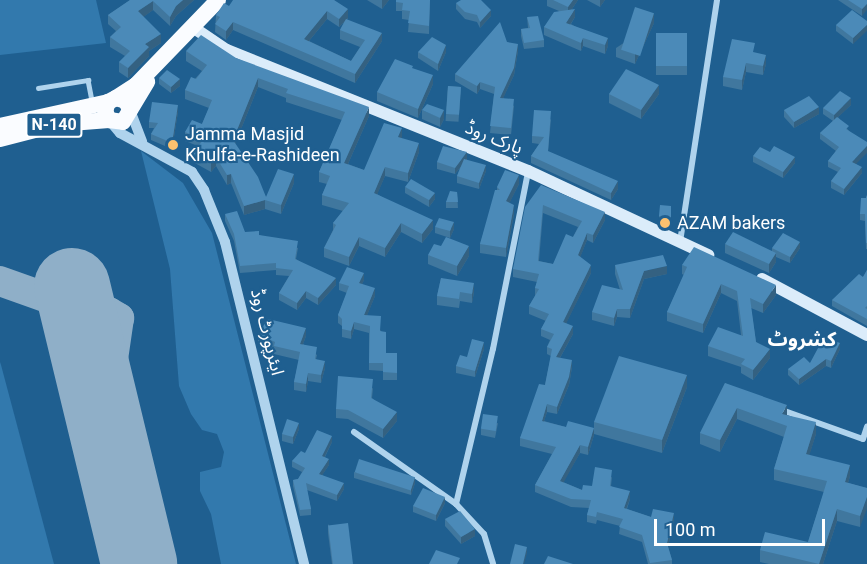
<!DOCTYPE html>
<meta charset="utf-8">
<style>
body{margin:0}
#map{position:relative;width:867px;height:564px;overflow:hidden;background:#1f5f90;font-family:Roboto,"Noto Sans Arabic",sans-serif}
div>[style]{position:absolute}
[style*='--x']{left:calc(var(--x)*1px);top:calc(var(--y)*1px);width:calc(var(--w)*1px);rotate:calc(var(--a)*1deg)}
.green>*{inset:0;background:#3279ad}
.taxiway>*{height:30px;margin:-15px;padding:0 15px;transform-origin:15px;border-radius:15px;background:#8fafc8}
.runway>*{height:76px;margin:-38px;padding:0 38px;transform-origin:38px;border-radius:38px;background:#8fafc8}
.service>*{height:4.5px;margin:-2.25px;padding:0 2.25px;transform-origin:2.25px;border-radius:2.25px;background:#afd3ed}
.minor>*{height:6px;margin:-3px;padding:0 3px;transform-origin:3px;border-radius:3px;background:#afd3ed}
.tertiary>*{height:10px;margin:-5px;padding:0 5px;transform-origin:5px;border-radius:5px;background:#afd3ed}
.secondary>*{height:12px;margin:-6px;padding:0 6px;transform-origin:6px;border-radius:6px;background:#dbecfa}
.trunk>*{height:16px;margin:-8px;padding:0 8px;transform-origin:8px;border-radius:8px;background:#fafcff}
.wall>*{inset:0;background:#40779e;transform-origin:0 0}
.shaded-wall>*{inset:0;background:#346181}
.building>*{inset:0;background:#4b8ab8;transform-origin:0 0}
.dots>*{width:16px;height:16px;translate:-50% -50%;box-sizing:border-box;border:3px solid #1f5f90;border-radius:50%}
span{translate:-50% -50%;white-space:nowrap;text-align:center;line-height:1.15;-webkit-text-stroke:4.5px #1f5f90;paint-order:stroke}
.shield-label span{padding:2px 4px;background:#1f5f90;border:2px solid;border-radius:4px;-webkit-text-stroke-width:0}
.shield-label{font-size:16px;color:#fff;font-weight:700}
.poi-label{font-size:18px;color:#fff}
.left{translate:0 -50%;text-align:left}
.street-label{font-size:18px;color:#fff}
.neighbourhood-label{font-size:20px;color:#fff;font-weight:700}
.scale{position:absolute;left:654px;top:519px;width:171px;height:27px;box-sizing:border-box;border:3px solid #fff;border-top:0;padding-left:8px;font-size:18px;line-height:21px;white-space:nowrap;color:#fff;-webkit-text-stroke:4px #1f5f90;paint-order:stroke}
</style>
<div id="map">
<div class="green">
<i style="clip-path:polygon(0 0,96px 0,106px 43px,0 55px)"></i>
<i style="clip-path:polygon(141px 151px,183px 183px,212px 233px,296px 564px,221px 564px,211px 514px,200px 491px,200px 472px,221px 467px,224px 452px,217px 434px,202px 430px,191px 414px,179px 386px,170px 269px)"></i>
<i style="clip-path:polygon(0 362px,1px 365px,54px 564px,0 564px)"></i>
</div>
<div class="taxiway">
<i style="--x:0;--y:281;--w:83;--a:19.7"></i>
<i style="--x:85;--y:340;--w:12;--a:-81"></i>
<i style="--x:87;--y:328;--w:19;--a:-47"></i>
<i style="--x:100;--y:314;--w:9;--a:-13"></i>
<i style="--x:109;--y:312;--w:12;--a:31"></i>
<i style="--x:119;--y:318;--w:104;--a:98.3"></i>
</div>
<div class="runway">
<i style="--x:72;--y:286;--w:286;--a:76.4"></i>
</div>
<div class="service">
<i style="--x:38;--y:88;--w:51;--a:-9.1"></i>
<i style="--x:88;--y:80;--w:21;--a:79"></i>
</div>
<div class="minor">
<i style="--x:680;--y:242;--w:245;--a:-81.3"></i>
<i style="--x:779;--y:409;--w:89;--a:19.7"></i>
<i style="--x:863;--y:439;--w:13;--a:-72"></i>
<i style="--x:354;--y:432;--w:125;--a:35.2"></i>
<i style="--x:456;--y:504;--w:41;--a:47"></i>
<i style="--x:484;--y:534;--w:31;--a:73"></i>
<i style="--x:456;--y:504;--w:159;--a:-76.6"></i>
<i style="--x:493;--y:349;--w:180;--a:-78.8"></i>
</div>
<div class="tertiary">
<i style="--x:130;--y:110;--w:34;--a:69"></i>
<i style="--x:109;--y:120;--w:17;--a:50"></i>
<i style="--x:120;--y:133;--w:82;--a:28.4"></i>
<i style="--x:192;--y:172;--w:22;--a:56"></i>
<i style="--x:204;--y:190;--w:56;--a:68"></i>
<i style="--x:225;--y:242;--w:332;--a:76.2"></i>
</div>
<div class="secondary">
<i style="--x:194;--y:28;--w:40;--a:34"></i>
<i style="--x:227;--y:50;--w:324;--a:21.9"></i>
<i style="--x:528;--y:171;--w:199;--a:25"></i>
<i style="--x:762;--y:279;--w:119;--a:28.1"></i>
</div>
<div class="trunk">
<i style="--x:116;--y:98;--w:24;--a:-33"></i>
<i style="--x:136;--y:85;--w:118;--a:-46"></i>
<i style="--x:130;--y:110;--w:10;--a:-114"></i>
<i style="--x:126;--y:101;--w:10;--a:-163"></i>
<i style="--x:116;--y:98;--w:9;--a:153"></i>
<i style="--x:108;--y:102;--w:9;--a:108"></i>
<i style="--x:105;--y:111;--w:10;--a:66"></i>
<i style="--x:109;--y:120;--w:14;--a:8"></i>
<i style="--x:123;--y:122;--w:47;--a:-59"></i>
<i style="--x:0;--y:126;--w:111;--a:-12.5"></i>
<i style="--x:0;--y:139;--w:60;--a:-14.5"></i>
<i style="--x:58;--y:124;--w:51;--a:-4.5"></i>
</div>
<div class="wall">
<i style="clip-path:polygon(130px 0,194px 0,176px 16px,170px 26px,153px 10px,143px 17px,161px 43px,149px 51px,149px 56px,128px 78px,119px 72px,119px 62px,125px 56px,110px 47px,110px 37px,116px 31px,108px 24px,108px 15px)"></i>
<i style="clip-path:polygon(evenodd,334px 0,348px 18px,347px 20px,382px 41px,355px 83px,233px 30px,226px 40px,215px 32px,216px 15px,229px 6px,334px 0,327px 19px,339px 27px,344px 22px,340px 30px,340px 39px,360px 47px,351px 61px,309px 41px,327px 19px)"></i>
<i style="clip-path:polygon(367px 0,389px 0,382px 9px)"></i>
<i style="clip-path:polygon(396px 0,430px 0,429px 34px,408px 32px,409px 20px,402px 19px,402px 11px,396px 11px)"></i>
<i style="clip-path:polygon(547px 0,578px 0,572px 9px,575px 17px,571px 24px,608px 46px,605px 54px,583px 46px,581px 51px,544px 35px,544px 27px,559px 11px,547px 6px)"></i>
<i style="clip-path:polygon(587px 0,605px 0,600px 7px)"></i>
<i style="clip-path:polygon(838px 0,867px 0,862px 16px)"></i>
<i style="clip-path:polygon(456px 3px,491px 16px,480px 28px,477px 22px,465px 19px,456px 9px)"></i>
<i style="clip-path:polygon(527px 17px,544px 40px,544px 47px,524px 49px,521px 36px,521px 29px,528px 28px)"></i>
<i style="clip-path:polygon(867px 21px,853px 44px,836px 31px,836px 25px)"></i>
<i style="clip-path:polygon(654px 23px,635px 64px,616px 57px,616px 48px)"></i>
<i style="left:656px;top:33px;width:31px;height:42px"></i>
<i style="clip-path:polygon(507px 42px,518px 51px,514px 75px,503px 98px,514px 106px,511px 135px,490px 133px,494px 94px,480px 89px,477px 94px,455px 81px,455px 74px)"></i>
<i style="clip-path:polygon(186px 51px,236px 58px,369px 116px,348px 164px,364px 170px,402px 137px,401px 138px,419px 152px,408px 182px,385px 176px,377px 194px,433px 229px,422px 243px,401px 232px,385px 257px,359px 246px,349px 266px,324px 257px,324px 248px,333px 230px,333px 223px,343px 211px,322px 205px,322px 195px,327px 184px,319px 182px,319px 172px,342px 120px,286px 102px,286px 98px,258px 87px,235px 144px,266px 197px,294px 183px,281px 214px,265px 209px,244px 215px,231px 183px,227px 185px,216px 166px,211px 172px,193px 162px,193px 153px,198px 146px,185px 141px,185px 132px,202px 124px,209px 108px,185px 99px,185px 90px,202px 71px,186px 61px)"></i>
<i style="clip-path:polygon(418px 52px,446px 52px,438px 71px,418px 58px)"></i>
<i style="clip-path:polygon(755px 53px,766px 64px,763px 75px,746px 72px,742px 90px,723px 86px,723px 77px)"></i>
<i style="clip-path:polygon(159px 78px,180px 86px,171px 93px,159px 84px)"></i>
<i style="clip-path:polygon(433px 84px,418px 118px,377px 101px,377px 92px)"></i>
<i style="left:448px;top:86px;width:13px;height:35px;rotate:4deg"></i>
<i style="clip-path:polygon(609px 94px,659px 94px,641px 119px,609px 103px)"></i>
<i style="clip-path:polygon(851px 105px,838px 117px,849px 131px,856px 164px,862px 173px,844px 195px,831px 188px,831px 181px,838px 172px,828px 167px,828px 161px,836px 151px,820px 139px,820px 133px,833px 121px,823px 114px,823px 108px)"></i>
<i style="clip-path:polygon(422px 110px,444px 119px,440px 127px,422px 119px)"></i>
<i style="clip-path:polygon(784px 110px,819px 114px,794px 128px,784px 117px)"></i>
<i style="clip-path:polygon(178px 112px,172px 149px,151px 140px,151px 134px,154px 128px,149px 128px,149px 122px)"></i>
<i style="clip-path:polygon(551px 119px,548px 152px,618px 189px,611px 200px,531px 163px,531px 156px,539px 144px,532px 143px,532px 136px)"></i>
<i style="clip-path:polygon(753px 156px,795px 163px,783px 178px,753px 162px)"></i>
<i style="clip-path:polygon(467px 159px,467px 160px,486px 171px,479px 189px,457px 183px,457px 176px,460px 168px,455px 174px,437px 169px,437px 162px)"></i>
<i style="clip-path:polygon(519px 184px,509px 203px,514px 214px,506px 257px,480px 253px,480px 244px,497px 190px,497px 187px)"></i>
<i style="clip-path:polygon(evenodd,541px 185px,605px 220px,593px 243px,587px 240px,580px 257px,591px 273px,566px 323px,573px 334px,560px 358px,572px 367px,569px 385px,557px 414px,547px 412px,544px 421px,594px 435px,588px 455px,580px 453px,563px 482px,582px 490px,612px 477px,611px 486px,630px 499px,627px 509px,651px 517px,674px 520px,668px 547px,672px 560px,672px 564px,648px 564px,642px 542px,619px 534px,620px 526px,597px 520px,596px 524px,587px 522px,587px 515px,589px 508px,571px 507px,535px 492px,535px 485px,552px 454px,520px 446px,520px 438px,545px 385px,551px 356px,547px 354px,547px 347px,550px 340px,541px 336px,541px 329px,546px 321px,529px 314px,529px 306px,535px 296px,535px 288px,537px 282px,513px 277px,513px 269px,541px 185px,543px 213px,578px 227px,573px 237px,553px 264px,539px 261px,543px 213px)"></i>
<i style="clip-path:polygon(405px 187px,435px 199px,429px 207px,405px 193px)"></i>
<i style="clip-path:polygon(457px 192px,458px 208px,446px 208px,446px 202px)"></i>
<i style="clip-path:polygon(867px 195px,867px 249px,866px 249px,865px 221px,860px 220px,860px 214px)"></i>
<i style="clip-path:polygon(671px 206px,671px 228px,659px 222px,659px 216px)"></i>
<i style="clip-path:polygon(225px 214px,245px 232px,259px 235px,298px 248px,296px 259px,336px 285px,318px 305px,306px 298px,297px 310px,279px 300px,279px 293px,289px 276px,276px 275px,276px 270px,240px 273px,234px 241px,225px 221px)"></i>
<i style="clip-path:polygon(435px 227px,454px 229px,450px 238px,435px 233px)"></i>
<i style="clip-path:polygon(725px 244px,772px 251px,772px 248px,800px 248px,790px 263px,776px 257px,776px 262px,769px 273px,725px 253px)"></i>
<i style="clip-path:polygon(428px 255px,469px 256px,457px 276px,428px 264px)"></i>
<i style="clip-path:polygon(615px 265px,667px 274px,644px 279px,630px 318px,617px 317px,614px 326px,592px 320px,592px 312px,620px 290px,615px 274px)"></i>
<i style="clip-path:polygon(682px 265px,776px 295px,763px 313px,751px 308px,756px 342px,770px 358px,753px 380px,741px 373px,741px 367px,708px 356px,708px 346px,741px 335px,737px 301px,721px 293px,703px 333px,667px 321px,667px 312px,684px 275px,682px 274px)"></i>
<i style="clip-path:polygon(867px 270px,867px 326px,832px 306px,832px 300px,863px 277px)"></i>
<i style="clip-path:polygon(441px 278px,474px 292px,472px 303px,460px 301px,459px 308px,437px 305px,437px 296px)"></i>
<i style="clip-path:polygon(364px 280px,362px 284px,375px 296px,367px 315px,381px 331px,386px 353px,397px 353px,397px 380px,383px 380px,383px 371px,369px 370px,369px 333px,354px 329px,351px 339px,342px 337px,342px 326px,338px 323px,338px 315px,347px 293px,339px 290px,339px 283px)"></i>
<i style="clip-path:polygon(258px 334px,306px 336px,303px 344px,317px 355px,316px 359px,325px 368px,321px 383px,308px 381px,306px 392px,294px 390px,294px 382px,299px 360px,274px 354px,274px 349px,258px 342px)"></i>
<i style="clip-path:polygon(484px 349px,475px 377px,456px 373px,456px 366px,467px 357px)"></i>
<i style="clip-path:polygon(840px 349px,831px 368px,826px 366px,799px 385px,788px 375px,788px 369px,810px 363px)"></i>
<i style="clip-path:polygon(725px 383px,787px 415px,816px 434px,809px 455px,850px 476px,848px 483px,867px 488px,860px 527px,837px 521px,823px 564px,769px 564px,760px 562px,760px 550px,808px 542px,824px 492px,774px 480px,774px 469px,784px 437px,737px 419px,720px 452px,700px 444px,700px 433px)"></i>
<i style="clip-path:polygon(687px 387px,662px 453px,594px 434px,594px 422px)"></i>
<i style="clip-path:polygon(373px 388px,372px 398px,397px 421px,383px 438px,348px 419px,336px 418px,336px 409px)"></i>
<i style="clip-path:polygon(498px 423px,495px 438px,481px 435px,481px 429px)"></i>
<i style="clip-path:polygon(299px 429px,293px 444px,282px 441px,282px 434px)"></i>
<i style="clip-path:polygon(332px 442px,325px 457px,329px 465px,322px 475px,344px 489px,337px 501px,307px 490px,311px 509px,311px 515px,300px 516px,293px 486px,293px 480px,298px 479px,302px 472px,292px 467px,292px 461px,305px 453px)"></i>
<i style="clip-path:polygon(354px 472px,415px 483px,411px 495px,354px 478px)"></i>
<i style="clip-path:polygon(445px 503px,436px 521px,413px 512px,413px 506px)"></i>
<i style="clip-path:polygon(445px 519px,475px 536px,461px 544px,445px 526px)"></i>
<i style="clip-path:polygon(328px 524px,353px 564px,332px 564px,328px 533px)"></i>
</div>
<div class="shaded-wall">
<i style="clip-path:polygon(183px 0,194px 0,176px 16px,170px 26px,170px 17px,176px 6px)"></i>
<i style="clip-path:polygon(382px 0,389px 0,382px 9px)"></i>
<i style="clip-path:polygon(573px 0,578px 0,568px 15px,568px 7px)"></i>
<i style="clip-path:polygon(600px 0,605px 0,600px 7px)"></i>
<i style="clip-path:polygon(153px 1px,153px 10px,138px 21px,138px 11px)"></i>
<i style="clip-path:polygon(867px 4px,867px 10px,862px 16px,862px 9px)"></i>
<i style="clip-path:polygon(348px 9px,348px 18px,339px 27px,339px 19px)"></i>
<i style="clip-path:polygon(575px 9px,575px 17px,566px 31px,566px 23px)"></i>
<i style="clip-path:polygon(491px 10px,491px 16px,480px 28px,480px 22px)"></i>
<i style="clip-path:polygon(327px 11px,327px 19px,304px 47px,304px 39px)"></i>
<i style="clip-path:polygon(654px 13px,654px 23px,635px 64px,635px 54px)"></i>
<i style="clip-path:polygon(233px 22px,233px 30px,226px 40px,226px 31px)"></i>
<i style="clip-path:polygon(867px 25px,867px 31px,853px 44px,853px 38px)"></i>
<i style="clip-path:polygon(382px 33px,382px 41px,355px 83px,355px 74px)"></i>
<i style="clip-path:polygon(161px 34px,161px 43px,149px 51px,149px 56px,128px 78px,128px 68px,145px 44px)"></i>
<i style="clip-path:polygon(583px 38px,583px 46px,581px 51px,581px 43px)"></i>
<i style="clip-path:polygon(608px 38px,608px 46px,605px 54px,605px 45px)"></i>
<i style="clip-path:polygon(518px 44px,518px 51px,514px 75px,500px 105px,500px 98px)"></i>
<i style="clip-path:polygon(446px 45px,446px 52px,438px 71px,438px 64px)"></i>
<i style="clip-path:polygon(766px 55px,766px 64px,763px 75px,763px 66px)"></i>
<i style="clip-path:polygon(746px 63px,746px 72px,742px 90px,742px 80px)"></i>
<i style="clip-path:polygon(433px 75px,433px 84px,418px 118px,418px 109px)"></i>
<i style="clip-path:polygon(258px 78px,258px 87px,233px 149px,233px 140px)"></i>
<i style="clip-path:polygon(180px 79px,180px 86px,171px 93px,171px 87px)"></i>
<i style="clip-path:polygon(480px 82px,480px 89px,477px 94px,477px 86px)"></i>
<i style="clip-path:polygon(659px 85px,659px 94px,641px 119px,641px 110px)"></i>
<i style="clip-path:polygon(851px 98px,851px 105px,834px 121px,834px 115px)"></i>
<i style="clip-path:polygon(178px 105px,178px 112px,172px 149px,172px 143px)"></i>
<i style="clip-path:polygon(369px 107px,369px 116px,344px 173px,344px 163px)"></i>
<i style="clip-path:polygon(819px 107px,819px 114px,794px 128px,794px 122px)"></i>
<i style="clip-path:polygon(444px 110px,444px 119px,440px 127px,440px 118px)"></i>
<i style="clip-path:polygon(402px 128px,402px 137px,398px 147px,398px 137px)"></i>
<i style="clip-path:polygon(419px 143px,419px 152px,408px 182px,408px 173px)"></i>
<i style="clip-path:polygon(867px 146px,867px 153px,852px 168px,852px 162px)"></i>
<i style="clip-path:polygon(467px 152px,467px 159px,455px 174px,455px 168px)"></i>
<i style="clip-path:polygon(216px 157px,216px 166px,211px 172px,211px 163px)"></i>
<i style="clip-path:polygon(795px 157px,795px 163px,783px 178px,783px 172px)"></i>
<i style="clip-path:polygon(486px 165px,486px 171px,479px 189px,479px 183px)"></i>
<i style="clip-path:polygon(385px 167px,385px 176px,374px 202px,374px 193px)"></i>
<i style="clip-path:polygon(862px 167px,862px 173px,844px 195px,844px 189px)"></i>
<i style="clip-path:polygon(231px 174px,231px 183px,227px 185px,227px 175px)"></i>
<i style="clip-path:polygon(294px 174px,294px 183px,281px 214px,281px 205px)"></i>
<i style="clip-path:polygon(519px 175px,519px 184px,506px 210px,506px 201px)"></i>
<i style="clip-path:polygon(618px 181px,618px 189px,611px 200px,611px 193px)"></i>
<i style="clip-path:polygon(435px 193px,435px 199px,429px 207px,429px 200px)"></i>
<i style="clip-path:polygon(265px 200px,265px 209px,244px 215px,244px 206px)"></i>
<i style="clip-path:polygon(514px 205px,514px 214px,506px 257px,506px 248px)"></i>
<i style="clip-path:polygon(605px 212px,605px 220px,593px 243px,593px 235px)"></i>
<i style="clip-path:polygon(433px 220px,433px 229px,422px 243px,422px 234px)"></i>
<i style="clip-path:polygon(454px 222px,454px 229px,450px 238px,450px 231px)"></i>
<i style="clip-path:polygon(401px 223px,401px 232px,385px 257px,385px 248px)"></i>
<i style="clip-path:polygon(587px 233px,587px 240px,578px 263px,578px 255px)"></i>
<i style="clip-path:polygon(359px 237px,359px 246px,349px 266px,349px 257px)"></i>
<i style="clip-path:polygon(800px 242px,800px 248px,790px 263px,790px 257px)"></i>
<i style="clip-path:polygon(469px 246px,469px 256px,457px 276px,457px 266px)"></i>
<i style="clip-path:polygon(776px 253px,776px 262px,769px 273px,769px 264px)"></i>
<i style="clip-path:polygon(591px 265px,591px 273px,563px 330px,563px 322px)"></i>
<i style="clip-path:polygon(667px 266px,667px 274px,644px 279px,630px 318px,630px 309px,644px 271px)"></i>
<i style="clip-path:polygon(364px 273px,364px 280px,359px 291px,359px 283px)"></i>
<i style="clip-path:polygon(336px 278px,336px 285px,318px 305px,318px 298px)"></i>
<i style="clip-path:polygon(474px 283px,474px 292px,472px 303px,472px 294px)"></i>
<i style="clip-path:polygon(721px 284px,721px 293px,703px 333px,703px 324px)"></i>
<i style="clip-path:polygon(776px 285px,776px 295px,763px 313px,763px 304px)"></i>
<i style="clip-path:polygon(375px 288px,375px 296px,364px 323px,364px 315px)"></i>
<i style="clip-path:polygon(306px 291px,306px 298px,297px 310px,297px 303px)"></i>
<i style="clip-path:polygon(617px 309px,617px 317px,614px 326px,614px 318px)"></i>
<i style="clip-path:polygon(354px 322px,354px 329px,351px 339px,351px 331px)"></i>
<i style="clip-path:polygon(573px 326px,573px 334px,556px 365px,556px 357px)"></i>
<i style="clip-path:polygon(306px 328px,306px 336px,300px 352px,300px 344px)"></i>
<i style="clip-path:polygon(484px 342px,484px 349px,475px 377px,475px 371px)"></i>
<i style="clip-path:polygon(840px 343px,840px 349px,831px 368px,831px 361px)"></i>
<i style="clip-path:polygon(770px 349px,770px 358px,753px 380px,753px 370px)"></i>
<i style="clip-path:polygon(826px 359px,826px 366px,799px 385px,799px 379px)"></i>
<i style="clip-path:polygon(572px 360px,572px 367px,569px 385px,557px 414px,557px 407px)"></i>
<i style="clip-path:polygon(325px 361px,325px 368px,321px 383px,321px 375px)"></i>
<i style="clip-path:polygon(308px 373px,308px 381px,306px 392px,306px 384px)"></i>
<i style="clip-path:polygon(687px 375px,687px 387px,662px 453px,662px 440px)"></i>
<i style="clip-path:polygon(547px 404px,547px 412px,542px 428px,542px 421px)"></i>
<i style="clip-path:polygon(787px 405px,787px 417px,782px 414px)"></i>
<i style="clip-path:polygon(737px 408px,737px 419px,720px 452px,720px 440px)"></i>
<i style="clip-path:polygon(397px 412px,397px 421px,383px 438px,383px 429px)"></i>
<i style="clip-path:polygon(816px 422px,816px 434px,806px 466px,806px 454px)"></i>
<i style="clip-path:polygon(299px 423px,299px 429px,293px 444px,293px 437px)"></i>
<i style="clip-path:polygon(594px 428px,594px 435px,588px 455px,588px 447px)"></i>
<i style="clip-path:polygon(332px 436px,332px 442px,322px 462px,322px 456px)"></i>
<i style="clip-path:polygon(580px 445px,580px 453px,560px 489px,560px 481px)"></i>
<i style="clip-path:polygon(329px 459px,329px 465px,319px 480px,319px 474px)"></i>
<i style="clip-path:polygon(850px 465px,850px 476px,845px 494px,845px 482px)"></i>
<i style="clip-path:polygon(415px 477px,415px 483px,411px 495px,411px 489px)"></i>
<i style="clip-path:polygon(344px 483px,344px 489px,337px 501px,337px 495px)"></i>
<i style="clip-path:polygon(630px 491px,630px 499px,624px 515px,624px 508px)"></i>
<i style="clip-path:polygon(445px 497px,445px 503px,436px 521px,436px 515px)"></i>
<i style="clip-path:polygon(867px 497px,867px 509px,860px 527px,860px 516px)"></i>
<i style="clip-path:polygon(837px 509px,837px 521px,823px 564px,819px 564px)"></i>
<i style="clip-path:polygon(674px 513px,674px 520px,667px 551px,667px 543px)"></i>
<i style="clip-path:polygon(475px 529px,475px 536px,461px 544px,461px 537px)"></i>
<i style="clip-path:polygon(527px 547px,527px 553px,524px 564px,523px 564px)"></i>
</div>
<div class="building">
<i style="clip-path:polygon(130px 0,183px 0,176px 6px,170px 17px,153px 1px,138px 11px,161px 34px,145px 44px,149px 47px,128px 68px,119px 62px,130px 51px,110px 37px,121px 27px,108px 15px)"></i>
<i style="clip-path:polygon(233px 0,334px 0,348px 9px,339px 19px,327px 11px,304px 39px,351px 61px,365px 40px,340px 30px,346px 19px,382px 33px,355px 74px,233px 22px,226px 31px,215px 24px,220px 17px,216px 15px,224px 3px,229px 6px)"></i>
<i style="clip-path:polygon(396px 0,430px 0,429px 26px,408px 23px,410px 11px,402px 10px,403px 3px,396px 2px)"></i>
<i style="clip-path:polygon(461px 0,481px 0,491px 10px,480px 22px,477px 15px,465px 12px,456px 3px)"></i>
<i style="clip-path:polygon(553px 0,573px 0,568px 7px)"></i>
<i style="clip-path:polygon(848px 0,867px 0,867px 4px,862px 9px)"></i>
<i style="left:635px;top:7px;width:20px;height:45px;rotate:18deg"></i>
<i style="clip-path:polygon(575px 9px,566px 23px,608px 38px,605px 45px,583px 38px,581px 43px,544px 27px,554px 12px)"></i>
<i style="clip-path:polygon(852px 10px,867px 21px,867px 25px,853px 38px,836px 25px)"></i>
<i style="clip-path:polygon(538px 16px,544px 40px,524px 43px,521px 29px,530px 28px,527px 17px)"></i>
<i style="clip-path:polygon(500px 22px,507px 42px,518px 44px,514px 68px,500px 98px,514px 99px,511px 128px,490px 126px,495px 87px,480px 82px,477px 86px,455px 74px)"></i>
<i style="left:656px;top:33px;width:31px;height:33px"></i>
<i style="clip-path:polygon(201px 35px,236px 58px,369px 107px,344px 163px,364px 170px,384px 123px,402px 128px,398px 137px,419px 143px,408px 173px,385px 167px,374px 193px,433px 220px,422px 234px,401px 223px,385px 248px,359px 237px,349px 257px,324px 248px,336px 225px,333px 223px,349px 203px,322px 195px,330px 176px,319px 172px,345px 112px,286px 93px,288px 89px,258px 78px,233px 140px,258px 177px,266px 197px,278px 169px,294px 174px,281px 205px,265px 200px,244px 206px,231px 174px,227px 175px,216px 157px,211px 163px,193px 153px,203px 140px,185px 132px,192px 120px,202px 124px,212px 100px,185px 90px,191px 77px,196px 79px,207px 65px,186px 51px)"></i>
<i style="clip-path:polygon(432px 37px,446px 45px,438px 64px,418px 52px)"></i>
<i style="clip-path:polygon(732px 39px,755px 43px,753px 52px,766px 55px,763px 66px,746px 63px,742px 80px,723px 77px)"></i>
<i style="clip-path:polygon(395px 59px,413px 66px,412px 68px,433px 75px,418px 109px,377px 92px)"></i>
<i style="clip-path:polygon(626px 69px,659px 85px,641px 110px,609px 94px)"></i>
<i style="clip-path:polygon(167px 70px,180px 79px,171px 87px,159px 78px)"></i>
<i style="left:448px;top:86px;width:13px;height:28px;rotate:4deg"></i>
<i style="clip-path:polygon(840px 91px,851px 98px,834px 115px,823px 108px)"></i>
<i style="clip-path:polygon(809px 96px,819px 107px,794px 122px,784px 110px)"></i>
<i style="clip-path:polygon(152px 102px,178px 105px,172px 143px,151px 134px,158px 123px,149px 122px)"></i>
<i style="clip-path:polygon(427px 104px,444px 110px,440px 118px,422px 110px)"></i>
<i style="clip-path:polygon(534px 110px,551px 111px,548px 151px,618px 181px,611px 193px,531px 156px,544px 137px,532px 136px)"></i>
<i style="clip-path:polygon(837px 117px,849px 126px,846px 129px,867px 142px,867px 146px,852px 162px,862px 167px,844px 189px,831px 181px,841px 168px,828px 161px,839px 147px,820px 133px)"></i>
<i style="clip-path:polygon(443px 146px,467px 152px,455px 168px,437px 162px)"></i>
<i style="clip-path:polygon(774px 146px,795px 157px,783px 172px,753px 156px,760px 147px,770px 152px)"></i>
<i style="clip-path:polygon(464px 159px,486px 165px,479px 183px,457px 176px)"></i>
<i style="clip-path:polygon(505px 170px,519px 175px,506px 201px,514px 205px,506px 248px,480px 244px,495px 190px,500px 190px,497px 187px)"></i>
<i style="clip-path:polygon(411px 179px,435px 193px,429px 200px,405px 187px)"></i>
<i style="clip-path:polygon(evenodd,541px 185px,605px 212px,593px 235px,587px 233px,578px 255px,591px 265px,563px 322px,573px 326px,556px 357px,572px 360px,569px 377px,557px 407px,547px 404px,542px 421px,566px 427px,568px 421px,594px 428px,588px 447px,580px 445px,560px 481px,582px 490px,583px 485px,592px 486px,595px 467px,612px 470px,610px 486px,630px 491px,624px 508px,651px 517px,653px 509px,674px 513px,667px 543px,672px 560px,650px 563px,642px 535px,619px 527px,623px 519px,597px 512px,596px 517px,587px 515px,591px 500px,571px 499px,535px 485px,556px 447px,520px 438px,539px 384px,545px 385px,552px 349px,547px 347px,554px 334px,541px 329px,549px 314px,529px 306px,539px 289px,535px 288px,539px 274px,513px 269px,525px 207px,541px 185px,543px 205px,582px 221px,573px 237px,566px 234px,553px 264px,538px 261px,543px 205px)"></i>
<i style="clip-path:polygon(450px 191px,457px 192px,458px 202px,446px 202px)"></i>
<i style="clip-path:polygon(867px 195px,867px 243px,866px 243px,865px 214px,860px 214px,861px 198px,866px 198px)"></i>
<i style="clip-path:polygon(660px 205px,671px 206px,671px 222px,659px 216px)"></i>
<i style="clip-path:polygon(237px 211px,245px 232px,259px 231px,259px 235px,298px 241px,295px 259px,336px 278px,318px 298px,306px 291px,297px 303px,279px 293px,293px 270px,276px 268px,276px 263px,240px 266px,234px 234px,225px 214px)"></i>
<i style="clip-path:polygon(439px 218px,454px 222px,450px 231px,435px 227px)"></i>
<i style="clip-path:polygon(733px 232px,776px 253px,769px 264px,725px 244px)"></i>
<i style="clip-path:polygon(783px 233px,800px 242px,790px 257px,772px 248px)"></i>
<i style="clip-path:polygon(446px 237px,469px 246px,457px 266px,428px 255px,434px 244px,441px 246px)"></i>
<i style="clip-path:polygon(694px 247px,776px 285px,763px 304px,750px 298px,756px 342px,770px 349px,753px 370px,741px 364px,745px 359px,708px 346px,718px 327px,743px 336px,737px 291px,721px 284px,703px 324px,667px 312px,687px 267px,682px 265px)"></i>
<i style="clip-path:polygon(663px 255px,667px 266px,644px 271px,630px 309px,617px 309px,614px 318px,592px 312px,602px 285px,623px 290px,615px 265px)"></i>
<i style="clip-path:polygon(347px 267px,364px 273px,359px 283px,375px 288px,364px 315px,381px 316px,380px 331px,386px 332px,386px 353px,397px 353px,397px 373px,383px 372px,383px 363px,369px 363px,370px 326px,354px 322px,351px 331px,342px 329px,342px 319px,338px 315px,349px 286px,339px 283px)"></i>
<i style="clip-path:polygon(867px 270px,867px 306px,865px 308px,867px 309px,867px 319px,832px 300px,859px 274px,863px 277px)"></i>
<i style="clip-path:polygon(441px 278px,474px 283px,472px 294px,460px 292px,459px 299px,437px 296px)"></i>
<i style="clip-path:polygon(268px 319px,306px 328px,300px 344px,317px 347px,315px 359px,325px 361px,321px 375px,308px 373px,306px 384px,294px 382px,300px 352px,274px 346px,275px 342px,258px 334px)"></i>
<i style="clip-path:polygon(824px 337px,840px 343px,831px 361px,826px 359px,799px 379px,788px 369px,804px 357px,810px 363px)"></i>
<i style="clip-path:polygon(472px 339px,484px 342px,475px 371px,456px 366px,460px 355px,467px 357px)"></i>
<i style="clip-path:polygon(619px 356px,687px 375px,662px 440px,594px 422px)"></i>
<i style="clip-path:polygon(338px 376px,373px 379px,371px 398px,397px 412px,383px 429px,348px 410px,336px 409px)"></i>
<i style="clip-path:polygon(725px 383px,787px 405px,782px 414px,816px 422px,806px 454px,850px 465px,845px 482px,867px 488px,867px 497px,860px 516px,837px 509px,819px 564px,760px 550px,765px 532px,808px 542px,827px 481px,774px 469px,787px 426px,737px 408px,720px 440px,700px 433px)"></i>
<i style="left:483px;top:414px;width:15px;height:15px;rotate:8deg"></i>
<i style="clip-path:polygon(287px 419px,299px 423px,293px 437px,282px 434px)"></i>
<i style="clip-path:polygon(317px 430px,332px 436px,322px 456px,329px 459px,319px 474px,344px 483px,337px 495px,306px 483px,311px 509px,300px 510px,293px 480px,298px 479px,305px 468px,292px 461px,301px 451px,305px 453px)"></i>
<i style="left:359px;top:459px;width:59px;height:14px;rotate:18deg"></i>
<i style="clip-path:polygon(423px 488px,445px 497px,436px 515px,413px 506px)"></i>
<i style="clip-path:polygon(460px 511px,475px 529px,461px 537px,445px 519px)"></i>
<i style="left:348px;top:523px;width:41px;height:20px;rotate:83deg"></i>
<i style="clip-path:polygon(515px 544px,527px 547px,523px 564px,510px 564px)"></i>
<i style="clip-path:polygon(436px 550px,460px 558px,457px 564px,429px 564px)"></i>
<i style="clip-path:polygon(548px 556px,573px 564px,544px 564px)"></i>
</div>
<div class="dots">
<i style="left:173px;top:145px;background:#fbc16f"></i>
<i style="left:665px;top:223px;background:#fbc16f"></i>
</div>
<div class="shield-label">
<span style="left:54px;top:125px">N-140</span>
</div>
<div class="poi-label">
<span class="left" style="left:185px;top:145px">Jamma Masjid<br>Khulfa-e-Rashideen</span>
<span class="left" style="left:677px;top:223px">AZAM bakers</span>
</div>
<div class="street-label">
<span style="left:494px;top:138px;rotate:22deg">پارک روڈ</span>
<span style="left:267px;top:332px;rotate:76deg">ایئرپورٹ روڈ</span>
</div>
<div class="neighbourhood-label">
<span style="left:802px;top:339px">کشروٹ</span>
</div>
<div class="scale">100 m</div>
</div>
